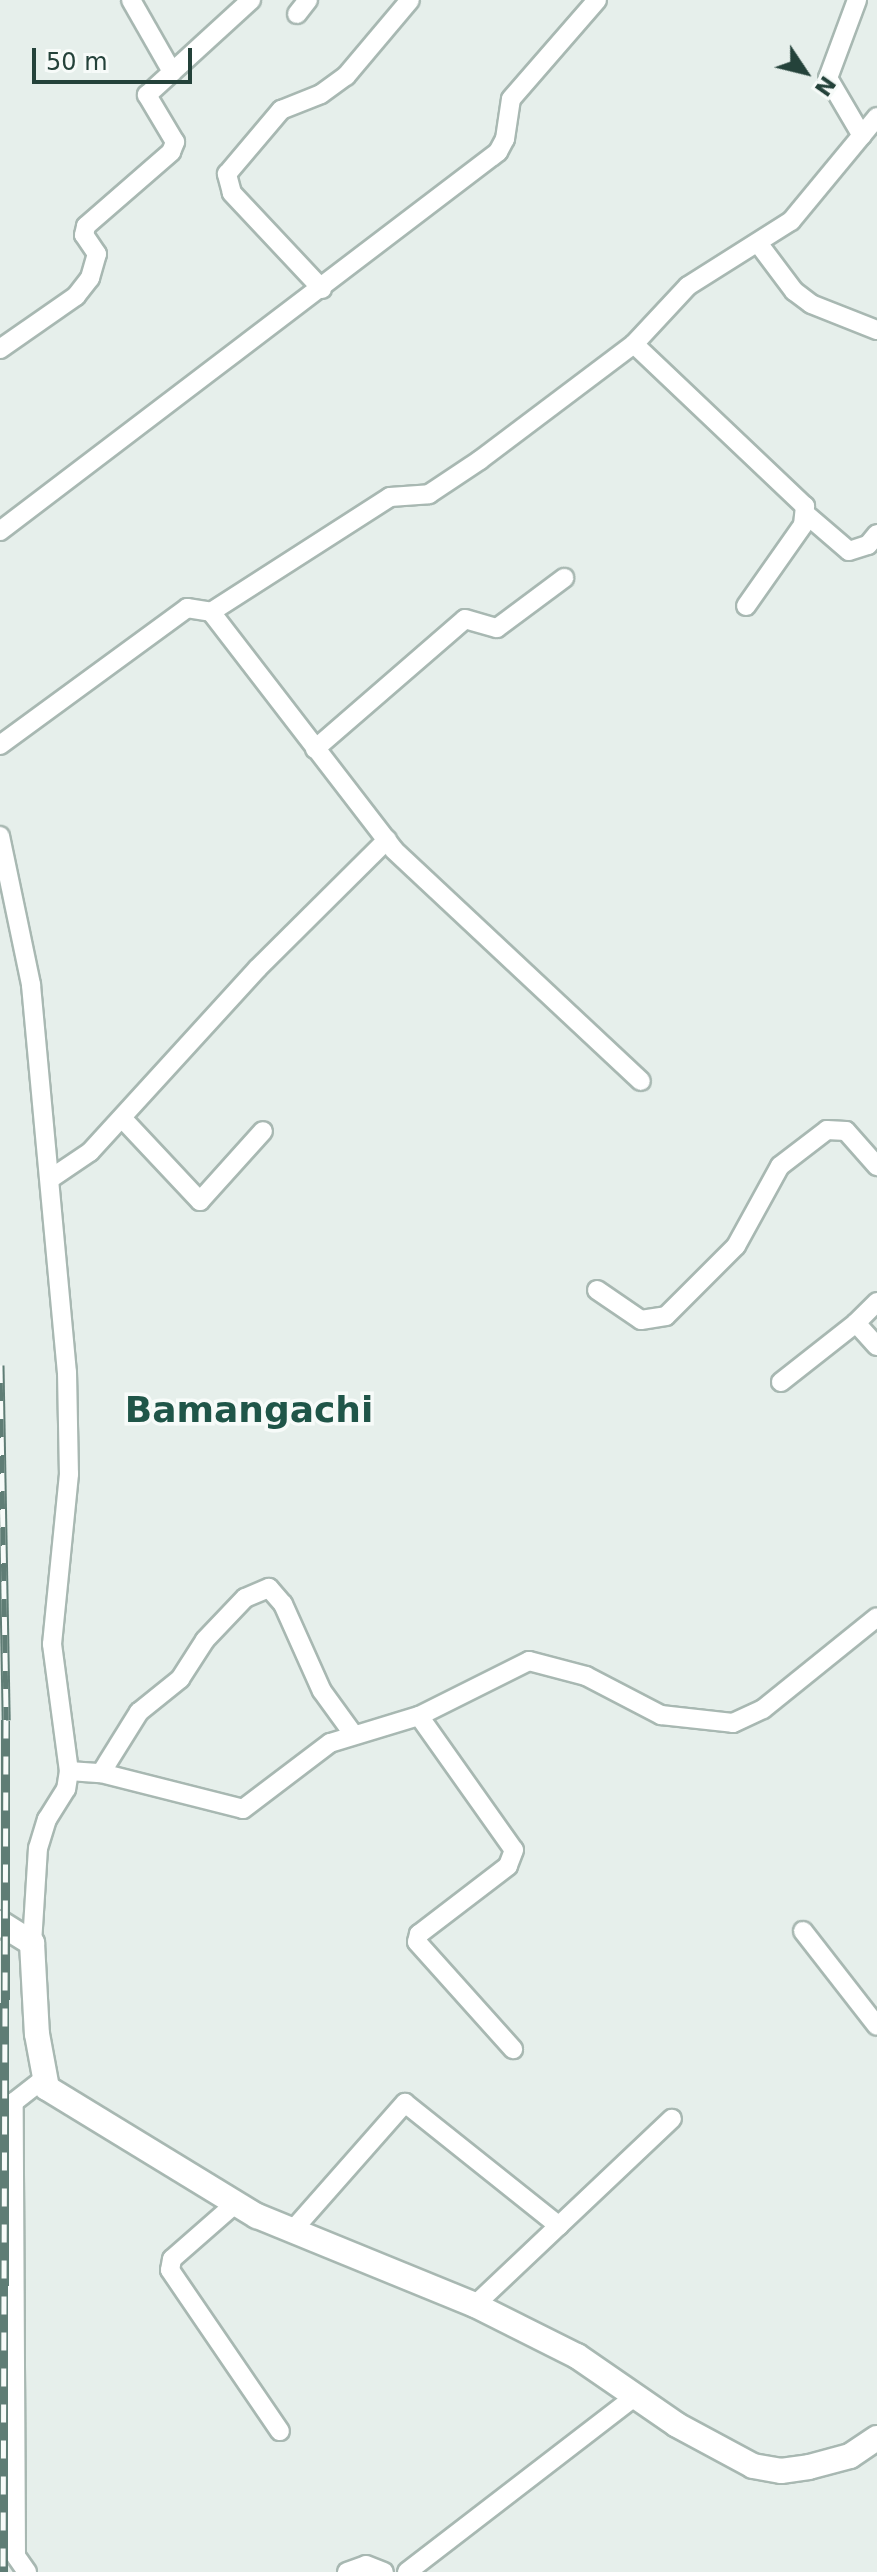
<!DOCTYPE html>
<style>
body{margin:0}
#map{position:relative;width:877px;height:2572px;overflow:hidden;background:#e6efeb;font-family:"DejaVu Sans",sans-serif}
div>[style]{position:absolute}
[style*='--x']{left:calc(var(--x)*1px);top:calc(var(--y)*1px);width:calc(var(--w)*1px);rotate:calc(var(--a)*1deg)}
.roads{filter:drop-shadow(2px 0 #a8b8b2) drop-shadow(-2px 0 #a8b8b2) drop-shadow(0 2px #a8b8b2) drop-shadow(0 -2px #a8b8b2)}
.street>*{height:18px;margin:-9px;padding:0 9px;transform-origin:9px;border-radius:9px;background:#fff}
.secondary>*{height:24px;margin:-12px;padding:0 12px;transform-origin:12px;border-radius:12px;background:#fff}
.rail>*{height:9px;margin-top:-4.5px;transform-origin:0;background:repeating-linear-gradient(90deg,#f7fbf9 0 18px,#5f7d75 0 36px);box-sizing:border-box;border-block:2px solid #5f7d75}
span{translate:-50% -50%;white-space:nowrap;text-align:center;line-height:1.15;-webkit-text-stroke:7px #f7fbf9;paint-order:stroke}
.district-label{font-size:36px;color:#1f5548;font-weight:700}
.north{position:absolute;left:765px;top:32px;width:80px;height:80px;-webkit-text-stroke:6px #f7fbf9;paint-order:stroke;rotate:125deg;font-size:22px;font-weight:700;line-height:32px;text-align:center;color:#24423a}
.north::after{content:'';display:block;margin:auto;width:28px;height:36px;background:#24423a;clip-path:polygon(50% 0,100% 100%,50% 72%,0 100%)}
.scale{position:absolute;left:32px;top:48px;width:160px;height:36px;box-sizing:border-box;border:4px solid #24423a;border-top:0;padding-left:10px;font-size:24px;line-height:28px;white-space:nowrap;color:#24423a;-webkit-text-stroke:6px #f7fbf9;paint-order:stroke}
</style>
<div id="map">
<div class="roads">
<div class="street">
<i style="--x:131;--y:0;--w:83;--a:60.3"></i>
<i style="--x:857;--y:0;--w:83;--a:110.4"></i>
<i style="--x:828;--y:78;--w:67;--a:59.6"></i>
<i style="--x:297;--y:14;--w:18;--a:-52"></i>
<i style="--x:758;--y:243;--w:60;--a:53.1"></i>
<i style="--x:794;--y:291;--w:21;--a:37"></i>
<i style="--x:811;--y:304;--w:71;--a:21.5"></i>
<i style="--x:322;--y:289;--w:132;--a:-133.2"></i>
<i style="--x:232;--y:193;--w:20;--a:-105"></i>
<i style="--x:227;--y:174;--w:84;--a:-49.8"></i>
<i style="--x:281;--y:110;--w:43;--a:-21.8"></i>
<i style="--x:321;--y:94;--w:31;--a:-36"></i>
<i style="--x:346;--y:76;--w:99;--a:-49.9"></i>
<i style="--x:634;--y:344;--w:236;--a:43.5"></i>
<i style="--x:805;--y:506;--w:19;--a:96"></i>
<i style="--x:803;--y:525;--w:99;--a:125.1"></i>
<i style="--x:0;--y:349;--w:93;--a:-34.9"></i>
<i style="--x:76;--y:296;--w:23;--a:-52"></i>
<i style="--x:90;--y:278;--w:25;--a:-74"></i>
<i style="--x:97;--y:254;--w:23;--a:-124"></i>
<i style="--x:84;--y:235;--w:9;--a:-77"></i>
<i style="--x:86;--y:226;--w:113;--a:-41"></i>
<i style="--x:171;--y:152;--w:11;--a:-68"></i>
<i style="--x:175;--y:142;--w:55;--a:-120.8"></i>
<i style="--x:147;--y:95;--w:141;--a:-42.4"></i>
<i style="--x:807;--y:515;--w:55;--a:40.6"></i>
<i style="--x:849;--y:551;--w:20;--a:-18"></i>
<i style="--x:868;--y:545;--w:14;--a:-51"></i>
<i style="--x:0;--y:531;--w:626;--a:-37.27"></i>
<i style="--x:498;--y:152;--w:15;--a:-62"></i>
<i style="--x:505;--y:139;--w:40;--a:-81.5"></i>
<i style="--x:511;--y:99;--w:131;--a:-49"></i>
<i style="--x:211;--y:612;--w:213;--a:-32.7"></i>
<i style="--x:390;--y:497;--w:39;--a:-4"></i>
<i style="--x:429;--y:494;--w:61;--a:-33.7"></i>
<i style="--x:480;--y:460;--w:193;--a:-37"></i>
<i style="--x:634;--y:344;--w:79;--a:-47"></i>
<i style="--x:688;--y:286;--w:122;--a:-32.3"></i>
<i style="--x:791;--y:221;--w:135;--a:-50.4"></i>
<i style="--x:0;--y:745;--w:232;--a:-36.2"></i>
<i style="--x:187;--y:608;--w:24;--a:9"></i>
<i style="--x:211;--y:612;--w:300;--a:52.4"></i>
<i style="--x:394;--y:850;--w:338;--a:43.1"></i>
<i style="--x:315;--y:749;--w:198;--a:-40.9"></i>
<i style="--x:465;--y:619;--w:33;--a:16"></i>
<i style="--x:497;--y:628;--w:84;--a:-36.7"></i>
<i style="--x:0;--y:836;--w:152;--a:78.2"></i>
<i style="--x:31;--y:985;--w:389;--a:84.7"></i>
<i style="--x:67;--y:1372;--w:102;--a:88.9"></i>
<i style="--x:69;--y:1474;--w:171;--a:95.7"></i>
<i style="--x:52;--y:1644;--w:128;--a:82.4"></i>
<i style="--x:69;--y:1771;--w:18;--a:99"></i>
<i style="--x:66;--y:1789;--w:36;--a:122"></i>
<i style="--x:47;--y:1819;--w:30;--a:107"></i>
<i style="--x:38;--y:1848;--w:95;--a:93.6"></i>
<i style="--x:122;--y:1118;--w:114;--a:46.8"></i>
<i style="--x:200;--y:1201;--w:94;--a:-48"></i>
<i style="--x:50;--y:1179;--w:48;--a:-34"></i>
<i style="--x:90;--y:1152;--w:249;--a:-47.6"></i>
<i style="--x:258;--y:968;--w:182;--a:-44.8"></i>
<i style="--x:597;--y:1290;--w:53;--a:34.3"></i>
<i style="--x:641;--y:1320;--w:25;--a:-9"></i>
<i style="--x:666;--y:1316;--w:99;--a:-45"></i>
<i style="--x:736;--y:1246;--w:91;--a:-61.2"></i>
<i style="--x:780;--y:1166;--w:59;--a:-37.5"></i>
<i style="--x:827;--y:1130;--w:19;--a:3"></i>
<i style="--x:846;--y:1131;--w:47;--a:48.5"></i>
<i style="--x:877;--y:1302;--w:30;--a:135"></i>
<i style="--x:856;--y:1323;--w:31;--a:48"></i>
<i style="--x:781;--y:1382;--w:95;--a:-38.2"></i>
<i style="--x:419;--y:1716;--w:164;--a:54.7"></i>
<i style="--x:514;--y:1850;--w:17;--a:111"></i>
<i style="--x:508;--y:1866;--w:112;--a:142.6"></i>
<i style="--x:419;--y:1934;--w:8;--a:104"></i>
<i style="--x:417;--y:1942;--w:144;--a:48.1"></i>
<i style="--x:69;--y:1771;--w:32;--a:4"></i>
<i style="--x:101;--y:1773;--w:146;--a:14.2"></i>
<i style="--x:243;--y:1809;--w:109;--a:-37.2"></i>
<i style="--x:330;--y:1743;--w:93;--a:-16.9"></i>
<i style="--x:419;--y:1716;--w:123;--a:-26.6"></i>
<i style="--x:529;--y:1661;--w:59;--a:14.7"></i>
<i style="--x:586;--y:1676;--w:85;--a:27.5"></i>
<i style="--x:661;--y:1715;--w:72;--a:6.3"></i>
<i style="--x:733;--y:1723;--w:33;--a:-25"></i>
<i style="--x:763;--y:1709;--w:146;--a:-38.9"></i>
<i style="--x:101;--y:1773;--w:72;--a:-58.1"></i>
<i style="--x:139;--y:1712;--w:53;--a:-38.8"></i>
<i style="--x:180;--y:1679;--w:46;--a:-57.3"></i>
<i style="--x:205;--y:1640;--w:58;--a:-46.4"></i>
<i style="--x:245;--y:1598;--w:26;--a:-23"></i>
<i style="--x:269;--y:1588;--w:21;--a:49"></i>
<i style="--x:283;--y:1604;--w:95;--a:65.9"></i>
<i style="--x:322;--y:1691;--w:54;--a:54"></i>
<i style="--x:803;--y:1931;--w:120;--a:52.1"></i>
<i style="--x:236;--y:2203;--w:85;--a:138.8"></i>
<i style="--x:172;--y:2259;--w:11;--a:100"></i>
<i style="--x:170;--y:2270;--w:195;--a:55.7"></i>
<i style="--x:292;--y:2231;--w:171;--a:-48.6"></i>
<i style="--x:405;--y:2103;--w:197;--a:38.6"></i>
<i style="--x:475;--y:2305;--w:271;--a:-43.4"></i>
<i style="--x:27;--y:2572;--w:19;--a:-125"></i>
<i style="--x:16;--y:2556;--w:454;--a:-90.3"></i>
<i style="--x:14;--y:2102;--w:39;--a:-38"></i>
<i style="--x:347;--y:2572;--w:20;--a:-20"></i>
<i style="--x:366;--y:2565;--w:19;--a:21"></i>
<i style="--x:407;--y:2572;--w:285;--a:-37.6"></i>
</div>
<div class="secondary">
<i style="--x:0;--y:1923;--w:38;--a:32"></i>
<i style="--x:32;--y:1943;--w:91;--a:86.9"></i>
<i style="--x:37;--y:2034;--w:55;--a:79.5"></i>
<i style="--x:47;--y:2088;--w:246;--a:31.4"></i>
<i style="--x:257;--y:2216;--w:235;--a:22.2"></i>
<i style="--x:475;--y:2305;--w:114;--a:26.6"></i>
<i style="--x:577;--y:2356;--w:121;--a:34.6"></i>
<i style="--x:677;--y:2425;--w:86;--a:28.3"></i>
<i style="--x:753;--y:2466;--w:28;--a:10"></i>
<i style="--x:781;--y:2471;--w:28;--a:-8"></i>
<i style="--x:809;--y:2467;--w:42;--a:-15"></i>
<i style="--x:850;--y:2456;--w:32;--a:-34"></i>
</div>
</div>
<div class="rail">
<i style="--x:0;--y:1365;--w:355;--a:89"></i>
<i style="--x:6;--y:1720;--w:852;--a:90.2"></i>
</div>
<div class="district-label">
<span style="left:249px;top:1410px">Bamangachi</span>
</div>
<div class="north">N</div>
<div class="scale">50 m</div>
</div>
